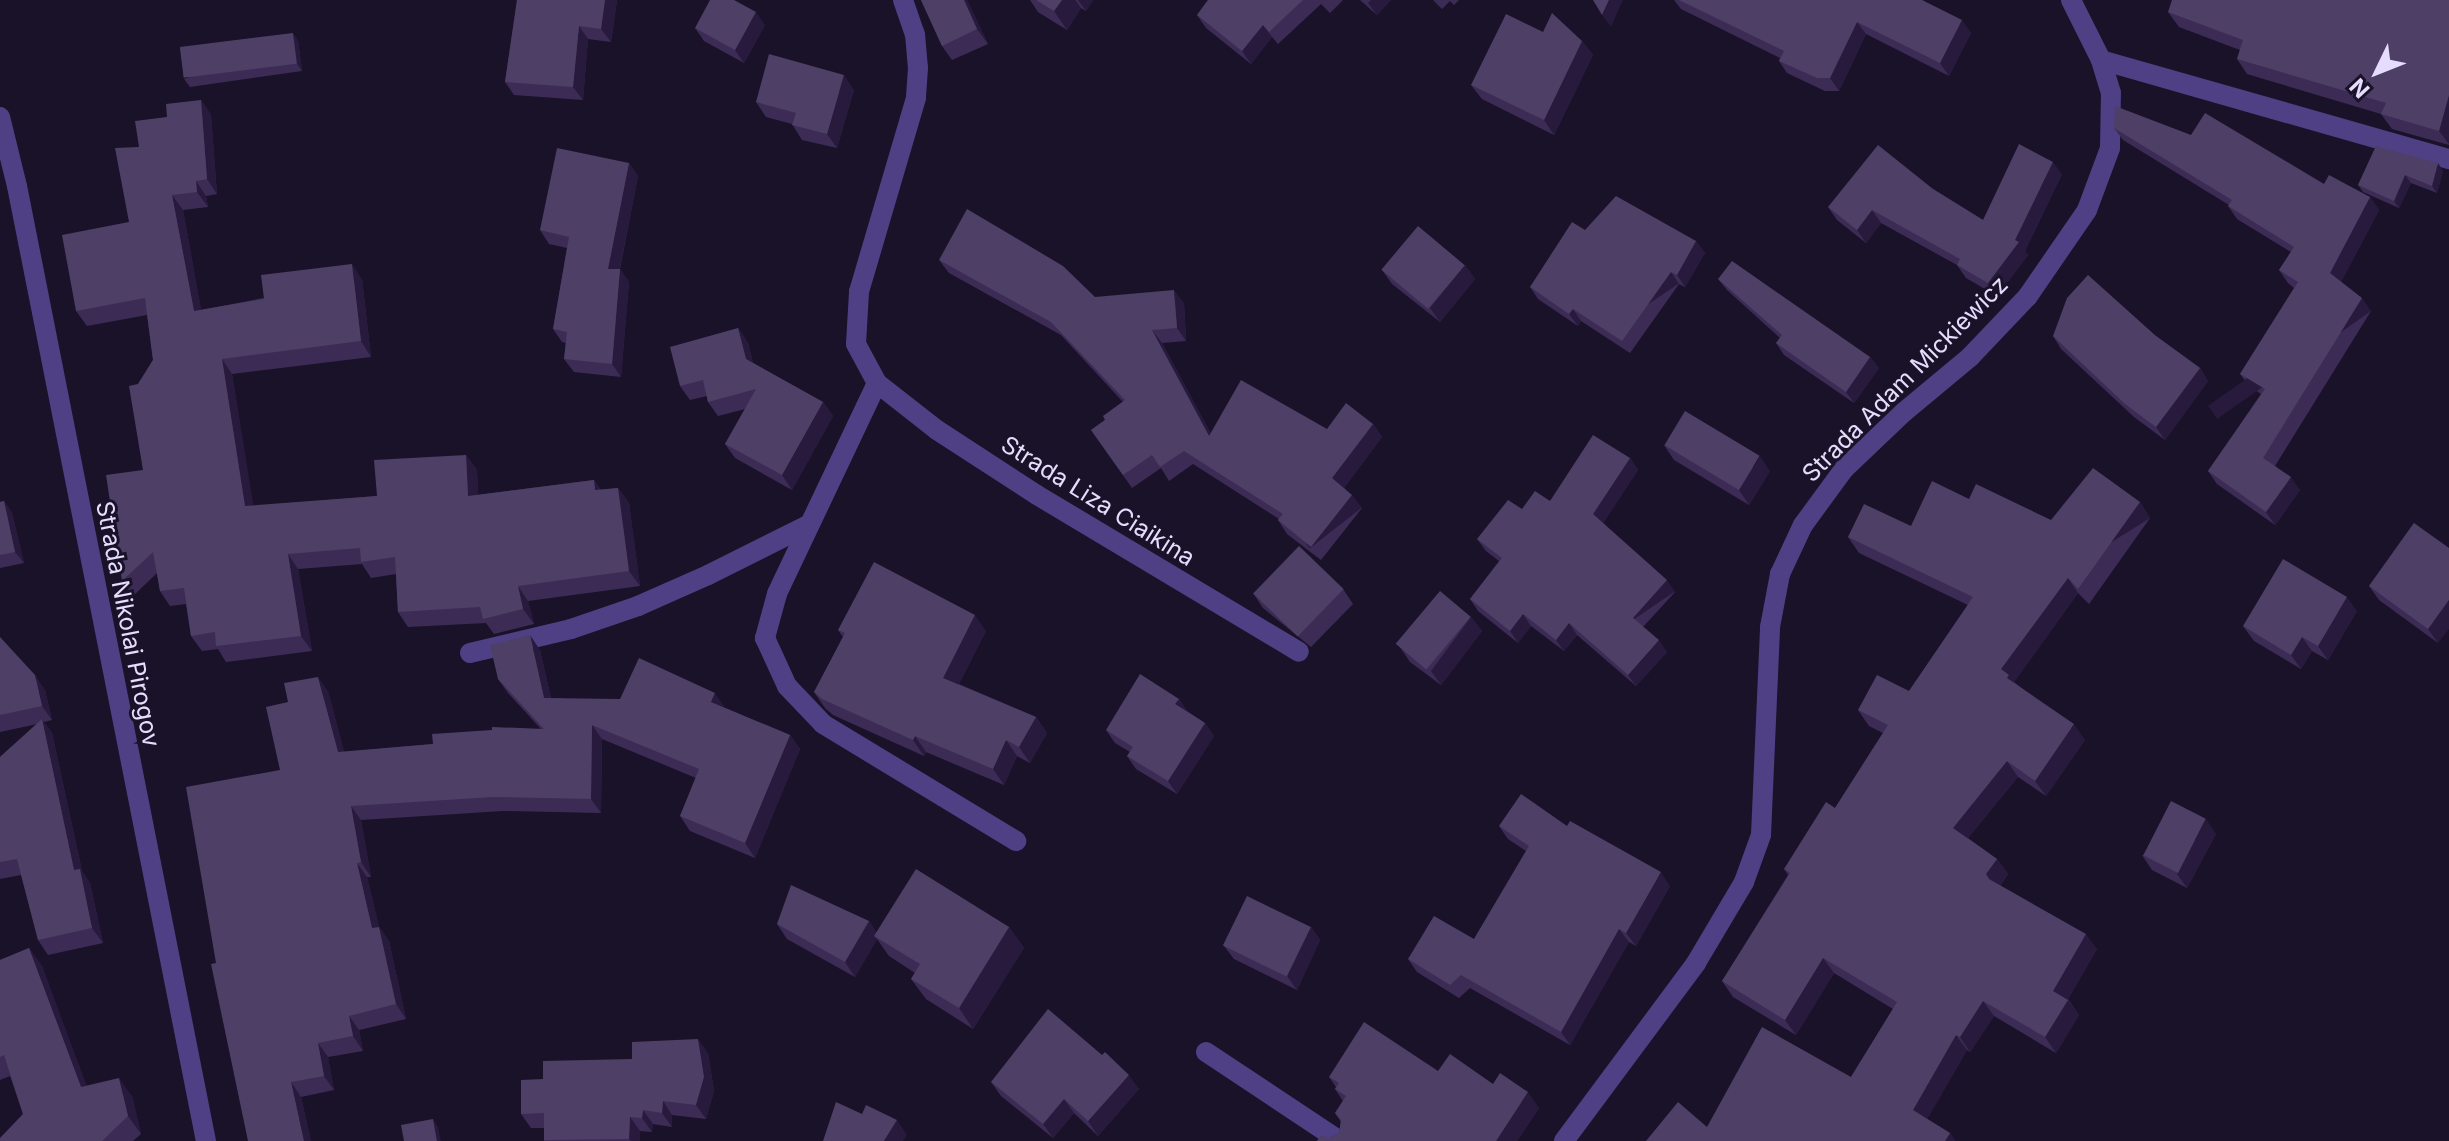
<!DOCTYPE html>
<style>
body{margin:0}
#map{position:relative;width:2449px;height:1141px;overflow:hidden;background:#1a1229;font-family:Inter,sans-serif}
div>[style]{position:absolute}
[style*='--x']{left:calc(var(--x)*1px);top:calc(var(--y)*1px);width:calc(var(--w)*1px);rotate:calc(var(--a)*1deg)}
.minor>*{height:20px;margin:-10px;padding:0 10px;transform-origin:10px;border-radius:10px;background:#4f4085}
.wall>*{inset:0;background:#3c2c55}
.shaded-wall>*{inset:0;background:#271a3c;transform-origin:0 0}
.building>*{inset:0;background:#4e3f67;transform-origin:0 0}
span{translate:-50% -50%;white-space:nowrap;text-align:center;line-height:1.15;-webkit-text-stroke:6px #1a1229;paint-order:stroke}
.street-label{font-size:24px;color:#e6dcfd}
.north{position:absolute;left:2337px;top:32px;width:80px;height:80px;-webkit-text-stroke:6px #1a1229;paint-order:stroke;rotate:227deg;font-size:22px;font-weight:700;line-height:32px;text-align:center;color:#e6dcfd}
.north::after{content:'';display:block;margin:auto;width:28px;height:36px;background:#e6dcfd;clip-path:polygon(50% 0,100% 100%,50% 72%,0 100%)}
</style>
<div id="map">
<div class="minor">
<i style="--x:903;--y:0;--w:36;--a:71"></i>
<i style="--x:915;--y:34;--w:34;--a:85"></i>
<i style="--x:918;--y:68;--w:30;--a:94"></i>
<i style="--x:916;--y:98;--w:202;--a:106.4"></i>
<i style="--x:859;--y:292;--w:52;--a:93.3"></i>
<i style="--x:856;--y:344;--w:44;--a:61.7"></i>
<i style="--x:877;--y:383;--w:233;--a:115.4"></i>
<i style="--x:777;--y:594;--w:46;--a:105.3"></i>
<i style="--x:765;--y:638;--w:53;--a:65.4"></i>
<i style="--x:787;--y:686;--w:52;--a:46.5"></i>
<i style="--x:823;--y:724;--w:226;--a:31.2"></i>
<i style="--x:2101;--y:60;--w:362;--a:15.9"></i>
<i style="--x:0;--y:117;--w:71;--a:76.2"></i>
<i style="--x:17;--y:186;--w:974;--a:78.81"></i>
<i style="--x:877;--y:383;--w:76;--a:38.1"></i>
<i style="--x:937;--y:430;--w:119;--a:33"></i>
<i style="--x:1037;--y:495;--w:305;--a:30.9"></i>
<i style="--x:470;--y:653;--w:104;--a:-13.4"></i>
<i style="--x:571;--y:629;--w:71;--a:-18.9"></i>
<i style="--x:638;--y:606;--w:77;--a:-23.9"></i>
<i style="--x:708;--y:575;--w:112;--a:-26.6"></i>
<i style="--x:1206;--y:1052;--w:161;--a:33.6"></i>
<i style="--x:1564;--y:1141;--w:222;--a:-53.4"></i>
<i style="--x:1696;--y:963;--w:94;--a:-59.3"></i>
<i style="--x:1744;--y:882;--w:50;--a:-70.1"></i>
<i style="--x:1761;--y:835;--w:208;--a:-87.5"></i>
<i style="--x:1770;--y:627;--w:54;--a:-79.3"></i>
<i style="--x:1780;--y:574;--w:54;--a:-64.9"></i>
<i style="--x:1803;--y:525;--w:69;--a:-53.8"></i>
<i style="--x:1844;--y:469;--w:83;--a:-43.5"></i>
<i style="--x:1904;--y:412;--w:86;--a:-39.8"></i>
<i style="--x:1970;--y:357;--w:84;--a:-46.4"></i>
<i style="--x:2028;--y:296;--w:104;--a:-55.5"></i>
<i style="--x:2087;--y:210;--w:66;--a:-69.6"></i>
<i style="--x:2110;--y:148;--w:55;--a:-89"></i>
<i style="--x:2111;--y:93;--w:34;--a:-107"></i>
<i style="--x:2101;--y:60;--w:67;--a:-116.6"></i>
</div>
<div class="wall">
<i style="clip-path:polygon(517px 0,617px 0,611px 42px,588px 39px,583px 100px,514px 95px,505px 82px)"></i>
<i style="clip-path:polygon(921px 0,967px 0,988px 44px,952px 60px,942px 46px)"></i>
<i style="clip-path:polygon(1030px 0,1093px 0,1086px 11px,1081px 8px,1067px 30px,1038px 12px)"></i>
<i style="clip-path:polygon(1208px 0,1343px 0,1330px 13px,1321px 4px,1278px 44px,1272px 37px,1251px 64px,1206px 28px,1197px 15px)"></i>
<i style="clip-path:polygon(1360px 0,1391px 0,1377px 15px)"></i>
<i style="clip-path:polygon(1433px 0,1459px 0,1454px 5px,1450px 1px,1442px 9px)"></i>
<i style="clip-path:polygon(1674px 0,1922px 0,1971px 33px,1949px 76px,1866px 34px,1839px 91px,1825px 91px,1787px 73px,1779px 61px,1780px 58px,1681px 9px)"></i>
<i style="clip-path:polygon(2449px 0,2449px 145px,2392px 129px,2381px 114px,2247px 74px,2237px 59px,2240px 50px,2179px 27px,2168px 12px)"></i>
<i style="clip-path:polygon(765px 25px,744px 63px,704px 41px,695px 28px)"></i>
<i style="clip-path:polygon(1543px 32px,1582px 41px,1593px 55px,1554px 135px,1482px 99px,1471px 85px)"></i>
<i style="clip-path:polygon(298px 40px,302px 71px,190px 87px,184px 79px)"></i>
<i style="clip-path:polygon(854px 90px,837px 148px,802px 140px,792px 124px,766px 117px,756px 102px)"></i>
<i style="clip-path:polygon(201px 100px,211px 115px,217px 194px,206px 196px,208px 207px,183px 210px,201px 310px,362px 279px,371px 357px,232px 374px,253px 506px,377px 496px,466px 455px,477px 470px,478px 495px,594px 480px,601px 490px,618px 488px,629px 503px,640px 586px,528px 601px,534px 624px,494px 634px,486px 623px,408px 627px,398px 612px,396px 574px,371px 578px,362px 564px,298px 569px,312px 651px,226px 662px,218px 649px,202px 651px,191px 636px,186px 604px,170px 606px,160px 591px,157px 573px,133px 596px,122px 581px,143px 470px,138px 384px,153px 360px,147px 315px,87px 326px,76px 311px,129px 222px,139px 147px,167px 117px)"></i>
<i style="clip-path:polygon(2114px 128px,2324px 184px,2370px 197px,2379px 210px,2341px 282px,2371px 311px,2275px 466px,2300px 490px,2275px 525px,2217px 484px,2208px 471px,2261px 394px,2249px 386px,2240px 374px,2294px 288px,2288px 283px,2279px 270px,2291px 252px,2237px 219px,2228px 206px,2229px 205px,2123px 140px)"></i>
<i style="clip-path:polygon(2376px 146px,2443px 171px,2437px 193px,2411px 183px,2399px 208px,2363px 192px,2358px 185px)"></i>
<i style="clip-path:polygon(629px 163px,638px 176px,620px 269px,629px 282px,621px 377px,574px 372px,564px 359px,566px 343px,562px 342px,553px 329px,567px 248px,549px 244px,540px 230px)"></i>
<i style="clip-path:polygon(2062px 174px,2025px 251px,2028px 255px,1997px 296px,1966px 278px,1957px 265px,1881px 223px,1866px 243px,1837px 220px,1828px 207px,1933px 189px,1983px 220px)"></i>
<i style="clip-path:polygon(1585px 230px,1696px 241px,1705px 253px,1685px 287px,1679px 284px,1630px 353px,1581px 321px,1578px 326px,1538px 299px,1530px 287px)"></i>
<i style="clip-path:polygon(939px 260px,1095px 297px,1184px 303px,1186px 341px,1162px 343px,1211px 434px,1327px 429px,1373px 424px,1382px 437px,1344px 488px,1362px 508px,1321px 560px,1287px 534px,1278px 520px,1279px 519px,1193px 464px,1169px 481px,1161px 468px,1132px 488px,1091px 430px,1105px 420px,1123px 402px,1061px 335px,949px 273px)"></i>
<i style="clip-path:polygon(1465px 265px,1475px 279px,1440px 322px,1392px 284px,1382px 270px)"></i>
<i style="clip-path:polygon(1718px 279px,1870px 357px,1879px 368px,1854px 403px,1784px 355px,1776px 343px,1780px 338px,1727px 290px)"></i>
<i style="clip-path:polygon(738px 328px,748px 343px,753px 363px,823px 402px,833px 416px,792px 490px,735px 458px,725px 444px,745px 409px,718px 416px,708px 402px,707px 396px,690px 400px,680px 386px)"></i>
<i style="clip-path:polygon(2053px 336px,2156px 336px,2200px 368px,2208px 381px,2165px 440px,2134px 417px,2061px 349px)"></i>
<i style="clip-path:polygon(1664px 445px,1770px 471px,1749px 505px,1674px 460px)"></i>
<i style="clip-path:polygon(1630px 458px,1638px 470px,1603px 523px,1675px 592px,1643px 627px,1667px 652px,1636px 686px,1577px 635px,1564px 651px,1531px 626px,1518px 643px,1478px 611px,1470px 599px,1499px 561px,1486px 551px,1477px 539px)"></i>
<i style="clip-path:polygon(1969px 499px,2051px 520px,2140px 502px,2150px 518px,2089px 604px,2078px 593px,2014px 682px,2085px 740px,2046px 796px,2018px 777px,1968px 838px,1997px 859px,2008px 874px,2000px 886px,2097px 949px,2068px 999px,2079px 1015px,2056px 1053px,1994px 1016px,1970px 1052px,1967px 1050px,1927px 1119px,1950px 1133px,1955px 1141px,1646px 1141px,1707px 1127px,1851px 1077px,1893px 1009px,1834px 973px,1796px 1035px,1733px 997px,1722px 981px,1788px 875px,1784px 869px,1835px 808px,1883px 733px,1869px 726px,1858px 710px,1909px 691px,1968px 605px,1859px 553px,1848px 537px,1911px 526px)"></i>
<i style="clip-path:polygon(4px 501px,12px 513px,24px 563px,0 568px,0 502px)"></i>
<i style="clip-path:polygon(2414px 523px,2438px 643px,2379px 600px,2369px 586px)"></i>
<i style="clip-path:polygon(1343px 589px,1353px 604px,1311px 647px,1263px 608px,1253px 593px)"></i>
<i style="clip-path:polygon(2357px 611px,2328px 660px,2312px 651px,2301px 669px,2254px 641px,2243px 626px)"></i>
<i style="clip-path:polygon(1471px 617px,1482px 631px,1441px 685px,1410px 662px,1400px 647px)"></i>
<i style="clip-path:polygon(838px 630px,986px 631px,959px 684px,1036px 717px,1047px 733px,1030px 763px,1017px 756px,1004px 785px,926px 752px,924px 756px,833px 715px,825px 708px,814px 692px,843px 637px)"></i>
<i style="clip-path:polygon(0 637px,45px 690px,52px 720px,44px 722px,52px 733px,82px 871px,90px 883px,103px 943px,48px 955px,38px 940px,21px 875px,0 879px,0 757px,37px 724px,0 732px)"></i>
<i style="clip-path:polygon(540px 650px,551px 698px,725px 708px,790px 735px,800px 749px,755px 858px,690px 831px,680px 816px,696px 778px,602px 739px,601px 813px,503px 811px,361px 820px,371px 877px,367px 877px,379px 927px,389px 941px,406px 1019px,359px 1030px,363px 1051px,328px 1057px,334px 1090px,301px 1097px,311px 1141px,216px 963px,280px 770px,328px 691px,344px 752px,433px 744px,541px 729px,508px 693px,498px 679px)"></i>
<i style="clip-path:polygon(1179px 699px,1187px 711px,1205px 723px,1214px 736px,1177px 794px,1136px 769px,1127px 756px,1130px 752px,1115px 743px,1106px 730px)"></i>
<i style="clip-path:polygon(1499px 826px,1567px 826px,1670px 886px,1636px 946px,1629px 942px,1570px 1045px,1470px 988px,1459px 998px,1417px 972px,1408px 959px,1474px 939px,1526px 851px,1508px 839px)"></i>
<i style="clip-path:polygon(2216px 834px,2187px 888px,2152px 870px,2142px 855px)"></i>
<i style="clip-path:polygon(869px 921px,876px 932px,1009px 927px,1024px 948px,973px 1029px,926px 999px,911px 979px,915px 973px,889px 956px,877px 939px,855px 977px,787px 939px,777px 924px)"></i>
<i style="clip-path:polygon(1311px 927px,1320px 940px,1297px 990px,1234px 959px,1224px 946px)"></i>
<i style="clip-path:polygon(29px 948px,42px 966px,86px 1086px,132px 1096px,141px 1134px,133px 1141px,0 1141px,23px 1114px,10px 1076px,0 1080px,0 960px)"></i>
<i style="clip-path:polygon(708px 1053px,714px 1091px,706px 1119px,672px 1115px,672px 1127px,653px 1124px,652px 1132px,640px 1131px,640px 1141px,544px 1141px,544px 1128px,531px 1128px,521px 1114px,543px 1079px,632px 1059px)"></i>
<i style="clip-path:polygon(1102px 1055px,1139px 1089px,1098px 1136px,1074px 1113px,1053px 1138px,1001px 1096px,991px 1082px)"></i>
<i style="clip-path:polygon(1438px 1071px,1493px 1084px,1539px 1108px,1517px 1141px,1317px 1141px,1329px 1138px,1339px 1133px,1341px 1122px,1335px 1113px,1343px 1101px,1335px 1089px,1336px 1087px,1329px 1077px)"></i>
</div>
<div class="shaded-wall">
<i style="clip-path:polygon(605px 0,617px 0,611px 42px,601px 29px)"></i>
<i style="clip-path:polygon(964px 0,967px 0,988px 44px,977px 29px)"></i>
<i style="clip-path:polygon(1062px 0,1075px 0,1081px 8px,1067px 30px,1054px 11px)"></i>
<i style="clip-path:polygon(1078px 0,1093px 0,1086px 11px)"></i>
<i style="clip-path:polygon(1371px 0,1391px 0,1377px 15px,1368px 3px)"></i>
<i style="clip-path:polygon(1609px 0,1623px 0,1611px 27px,1602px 15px)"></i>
<i style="clip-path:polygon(756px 12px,765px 25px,744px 63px,735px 50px)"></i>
<i style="clip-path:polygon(1962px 20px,1971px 33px,1949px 76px,1940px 63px)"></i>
<i style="clip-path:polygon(1857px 22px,1866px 34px,1839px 91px,1830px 78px)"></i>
<i style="clip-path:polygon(1263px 25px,1272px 37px,1251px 64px,1242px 51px)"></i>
<i style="clip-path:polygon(579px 26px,588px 39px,583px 100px,573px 87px)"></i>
<i style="clip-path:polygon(293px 33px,298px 40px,302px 71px,297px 64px)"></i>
<i style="clip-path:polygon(1582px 41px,1593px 55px,1554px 135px,1544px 120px)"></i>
<i style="clip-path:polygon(844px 75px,854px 90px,837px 148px,827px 134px)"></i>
<i style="clip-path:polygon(2449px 95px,2449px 144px,2439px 131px)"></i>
<i style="clip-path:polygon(201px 100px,211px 115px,217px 194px,207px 179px)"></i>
<i style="clip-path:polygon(2053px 162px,2062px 174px,2025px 251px,2028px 255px,1997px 296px,1988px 283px,2015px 240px)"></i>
<i style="clip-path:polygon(629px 163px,638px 176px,617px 282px,608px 269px)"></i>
<i style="clip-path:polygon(2438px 163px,2443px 171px,2437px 193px,2432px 186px)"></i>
<i style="clip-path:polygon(2405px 175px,2411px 183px,2399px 208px,2394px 201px)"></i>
<i style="clip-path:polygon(196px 181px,206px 196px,208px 207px,197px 192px)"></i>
<i style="clip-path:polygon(172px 195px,183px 210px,204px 326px,194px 311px)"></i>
<i style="clip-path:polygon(2370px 197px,2379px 210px,2339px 286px,2330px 273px)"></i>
<i style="clip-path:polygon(1872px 210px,1881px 223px,1866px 243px,1857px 230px)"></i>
<i style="clip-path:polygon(1696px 241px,1705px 253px,1685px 287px,1677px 275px)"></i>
<i style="clip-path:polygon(352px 264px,362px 279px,371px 357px,361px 341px)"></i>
<i style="clip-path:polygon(1465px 265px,1475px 279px,1440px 322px,1430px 308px)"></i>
<i style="clip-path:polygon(620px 269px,629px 282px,621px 377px,612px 364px)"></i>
<i style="left:1671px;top:272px;width:14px;height:85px;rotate:56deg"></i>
<i style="clip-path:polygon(1174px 290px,1184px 303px,1186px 341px,1177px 328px)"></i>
<i style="left:2362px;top:298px;width:16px;height:188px;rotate:55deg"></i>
<i style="clip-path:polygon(1573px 309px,1581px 321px,1578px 326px,1569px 314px)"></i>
<i style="clip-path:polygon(738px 328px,748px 343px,756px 374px,746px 359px)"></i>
<i style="clip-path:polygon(1152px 330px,1162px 343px,1219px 449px,1209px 436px)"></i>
<i style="clip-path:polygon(1870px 357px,1879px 368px,1854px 403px,1846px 392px)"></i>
<i style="clip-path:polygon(222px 359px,232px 374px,256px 521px,245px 506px)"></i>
<i style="clip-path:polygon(2200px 368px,2208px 381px,2165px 440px,2156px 427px)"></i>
<i style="clip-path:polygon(823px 402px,833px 416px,792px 490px,782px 475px)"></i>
<i style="clip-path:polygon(1373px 424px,1382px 437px,1341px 492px,1332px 478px)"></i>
<i style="clip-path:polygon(466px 455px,477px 470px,479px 511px,468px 496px)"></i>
<i style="clip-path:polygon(1760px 456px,1770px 471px,1749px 505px,1739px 490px)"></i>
<i style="clip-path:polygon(1630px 458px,1638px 470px,1601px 526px,1593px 514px)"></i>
<i style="clip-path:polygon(2291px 477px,2300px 490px,2275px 525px,2266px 512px)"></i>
<i style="clip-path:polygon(594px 480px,604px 495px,595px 490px)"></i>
<i style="clip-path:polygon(618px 488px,629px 503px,640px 586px,629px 571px)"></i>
<i style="left:1352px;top:495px;width:16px;height:66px;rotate:52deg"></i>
<i style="clip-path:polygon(4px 501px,12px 513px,24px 563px,15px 552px)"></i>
<i style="left:2140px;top:502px;width:19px;height:107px;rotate:58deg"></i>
<i style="clip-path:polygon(288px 554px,298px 569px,312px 651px,301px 636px)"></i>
<i style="clip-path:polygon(2068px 578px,2078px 593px,2014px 682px,2020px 690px,2018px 694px,2001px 669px)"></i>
<i style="left:1667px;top:580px;width:14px;height:51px;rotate:56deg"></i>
<i style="clip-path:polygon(518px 586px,528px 601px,534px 624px,523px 609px)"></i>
<i style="clip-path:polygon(2347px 597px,2357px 611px,2328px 660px,2318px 646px)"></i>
<i style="clip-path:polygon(2449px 600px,2449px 629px,2438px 643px,2428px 629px)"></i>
<i style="clip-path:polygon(1523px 614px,1531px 626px,1518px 643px,1510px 631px)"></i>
<i style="clip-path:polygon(975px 615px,986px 631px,954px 694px,943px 678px)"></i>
<i style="clip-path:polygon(1471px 617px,1482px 631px,1441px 685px,1431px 671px)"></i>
<i style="clip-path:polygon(1569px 623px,1577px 635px,1564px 651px,1556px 640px)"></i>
<i style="clip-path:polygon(530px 635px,540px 650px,554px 712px,544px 698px)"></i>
<i style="clip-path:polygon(2302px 637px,2312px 651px,2301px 669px,2291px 655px)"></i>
<i style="clip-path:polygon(1659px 640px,1667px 652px,1636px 686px,1628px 675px)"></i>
<i style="clip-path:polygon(35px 675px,45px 690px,52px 720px,42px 706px)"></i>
<i style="clip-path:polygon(318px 677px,328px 691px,348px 767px,338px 752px)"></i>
<i style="clip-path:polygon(715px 693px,725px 708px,711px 702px)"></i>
<i style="clip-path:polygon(1179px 699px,1188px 712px,1175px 704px)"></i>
<i style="clip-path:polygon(1036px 717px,1047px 733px,1030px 763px,1019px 747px)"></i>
<i style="clip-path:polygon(42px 719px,52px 733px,82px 871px,90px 883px,103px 943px,92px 928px,74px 870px)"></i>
<i style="clip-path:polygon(1205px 723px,1214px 736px,1177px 794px,1168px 781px)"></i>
<i style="clip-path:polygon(2074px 724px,2085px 740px,2046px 796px,2035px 781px)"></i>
<i style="clip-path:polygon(592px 725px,602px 739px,601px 813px,591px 799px)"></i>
<i style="clip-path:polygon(790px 735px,800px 749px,755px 858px,745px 843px)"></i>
<i style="clip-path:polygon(915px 736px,926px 752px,924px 756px,913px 740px)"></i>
<i style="clip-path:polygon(1006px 740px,1017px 756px,1004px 785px,993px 769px)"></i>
<i style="clip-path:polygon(2007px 761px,2018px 777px,1964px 843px,1953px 828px)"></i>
<i style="clip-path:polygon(351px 806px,361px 820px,371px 877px,361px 862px)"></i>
<i style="clip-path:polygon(2206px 819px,2216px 834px,2187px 888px,2177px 874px)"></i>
<i style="clip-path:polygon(1997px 859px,2008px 874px,1997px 890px,2000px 895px,1986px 874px)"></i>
<i style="clip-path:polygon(357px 863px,367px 877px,379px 927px,389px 941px,406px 1019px,396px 1004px,372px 928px)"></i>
<i style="clip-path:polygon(1661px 872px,1670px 886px,1636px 946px,1626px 933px)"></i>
<i style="clip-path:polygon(869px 921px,879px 936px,874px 936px,877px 939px,855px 977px,845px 962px)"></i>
<i style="clip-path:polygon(1009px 927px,1024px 948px,973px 1029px,959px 1008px)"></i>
<i style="clip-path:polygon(1311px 927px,1320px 940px,1297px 990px,1287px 976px)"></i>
<i style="clip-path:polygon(1619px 929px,1629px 942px,1570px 1045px,1561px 1032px)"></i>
<i style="clip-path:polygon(2086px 934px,2097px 949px,2064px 1006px,2053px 991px)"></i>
<i style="clip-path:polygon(29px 948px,42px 966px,94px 1105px,81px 1087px)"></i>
<i style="clip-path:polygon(1823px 958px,1834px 973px,1796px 1035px,1785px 1020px)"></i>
<i style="clip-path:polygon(2068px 1000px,2079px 1015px,2056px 1053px,2045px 1037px)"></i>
<i style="clip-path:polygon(1983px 1001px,1994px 1016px,1970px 1052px,1960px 1037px)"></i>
<i style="clip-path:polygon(349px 1016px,359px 1030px,363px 1051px,353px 1036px)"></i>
<i style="clip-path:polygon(1956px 1035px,1967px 1050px,1923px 1126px,1913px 1110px)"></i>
<i style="clip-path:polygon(698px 1039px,708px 1053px,714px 1091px,706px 1119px,696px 1105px)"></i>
<i style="clip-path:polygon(318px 1043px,328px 1057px,334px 1090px,324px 1076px)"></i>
<i style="clip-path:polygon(1129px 1075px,1139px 1089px,1098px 1136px,1088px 1121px)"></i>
<i style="clip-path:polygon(119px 1078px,132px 1096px,141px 1134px,128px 1116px)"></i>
<i style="clip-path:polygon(291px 1082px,301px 1097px,311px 1141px,304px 1141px)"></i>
<i style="clip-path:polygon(1528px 1092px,1539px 1108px,1517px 1141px,1496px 1141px)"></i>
<i style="clip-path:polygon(1064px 1099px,1074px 1113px,1053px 1138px,1043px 1124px)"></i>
<i style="clip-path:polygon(663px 1101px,672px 1115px,672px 1127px,662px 1113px)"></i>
<i style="clip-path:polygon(643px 1110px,653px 1124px,652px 1132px,642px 1118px)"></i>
<i style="clip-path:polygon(630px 1117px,640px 1131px,640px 1141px,631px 1141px,629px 1139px)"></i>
<i style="clip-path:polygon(433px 1119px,438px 1127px,441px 1141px,437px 1141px)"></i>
<i style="clip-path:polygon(897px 1120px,907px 1135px,903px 1141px,884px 1141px)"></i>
<i style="clip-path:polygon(1950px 1133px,1955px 1141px,1945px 1141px)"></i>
</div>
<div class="building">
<i style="clip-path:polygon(517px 0,605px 0,601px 29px,579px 26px,573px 87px,505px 82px)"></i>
<i style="clip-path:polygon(710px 0,734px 0,756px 12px,735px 50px,695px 28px)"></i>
<i style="clip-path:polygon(921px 0,964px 0,977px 29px,942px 46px)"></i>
<i style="clip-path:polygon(1036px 0,1062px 0,1054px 11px)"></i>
<i style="clip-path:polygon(1208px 0,1303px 0,1269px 32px,1263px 25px,1242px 51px,1197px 15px)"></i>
<i style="clip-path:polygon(1593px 0,1609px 0,1602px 15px)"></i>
<i style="clip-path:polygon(1679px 0,1922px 0,1962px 20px,1940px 63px,1857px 22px,1830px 78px,1817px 78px,1779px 61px,1784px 51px)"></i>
<i style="clip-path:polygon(2172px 0,2449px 0,2449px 95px,2439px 131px,2381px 114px,2386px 103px,2237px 59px,2243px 40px,2168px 12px)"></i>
<i style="clip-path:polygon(1552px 13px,1582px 41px,1544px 120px,1471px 85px,1506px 14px,1543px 32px)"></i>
<i style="left:293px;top:33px;width:31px;height:114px;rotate:83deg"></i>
<i style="clip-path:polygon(769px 54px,844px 75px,827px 134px,792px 125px,796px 113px,756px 102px)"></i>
<i style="clip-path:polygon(201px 100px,207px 179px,196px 181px,197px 192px,172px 195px,194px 311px,264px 299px,261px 275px,352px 264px,361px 341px,222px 359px,245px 506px,377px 496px,374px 460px,466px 455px,468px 496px,594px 480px,595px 490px,618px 488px,629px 571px,518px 586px,523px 609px,483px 619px,480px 607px,398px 612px,395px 557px,361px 562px,360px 548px,288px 554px,301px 636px,216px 646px,215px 632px,191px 636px,184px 588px,160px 591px,153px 552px,122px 581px,106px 475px,143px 470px,129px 386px,138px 384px,153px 360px,145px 298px,76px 311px,62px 235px,129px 222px,115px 148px,139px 147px,135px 121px,167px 117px,166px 104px)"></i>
<i style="clip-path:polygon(2115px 106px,2191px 135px,2205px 113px,2324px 184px,2329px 175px,2370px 197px,2330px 273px,2362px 298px,2263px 458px,2291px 477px,2266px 512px,2208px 471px,2265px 389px,2240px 374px,2298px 282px,2279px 270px,2294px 247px,2228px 206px,2232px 200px,2114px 128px)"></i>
<i style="clip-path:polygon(2019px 144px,2053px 162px,2015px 240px,2019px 242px,1988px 283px,1957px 265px,1960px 259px,1872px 210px,1857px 230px,1828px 207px,1878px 145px,1933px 189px,1983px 220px)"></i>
<i style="clip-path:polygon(2376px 146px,2438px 163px,2432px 186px,2405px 175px,2394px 201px,2358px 185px)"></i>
<i style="clip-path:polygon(557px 148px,629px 163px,608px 269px,620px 269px,612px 364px,564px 359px,567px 332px,553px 329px,569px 237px,540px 230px)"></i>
<i style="clip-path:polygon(1616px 196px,1696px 241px,1677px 275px,1671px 272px,1622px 341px,1573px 309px,1569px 314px,1530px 287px,1572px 222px,1585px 230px)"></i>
<i style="clip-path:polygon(967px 209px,1063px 266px,1095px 297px,1174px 290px,1177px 328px,1152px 330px,1209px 436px,1241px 380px,1327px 429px,1346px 403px,1373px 424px,1332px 478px,1352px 495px,1311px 547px,1278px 520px,1283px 514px,1184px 451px,1160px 467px,1152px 455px,1123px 475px,1091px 430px,1105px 420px,1103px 416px,1125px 400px,1051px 322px,939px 260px)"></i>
<i style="left:1418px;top:226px;width:61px;height:57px;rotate:40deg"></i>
<i style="clip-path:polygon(1732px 261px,1870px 357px,1846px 392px,1776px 343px,1782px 335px,1718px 279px)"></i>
<i style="clip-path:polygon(2088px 275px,2156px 336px,2200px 368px,2156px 427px,2125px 404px,2053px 336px,2067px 298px)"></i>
<i style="clip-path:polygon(738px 328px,746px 359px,823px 402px,782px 475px,725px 444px,756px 389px,708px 402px,703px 380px,680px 386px,670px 347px)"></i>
<i style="left:1685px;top:411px;width:87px;height:40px;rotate:31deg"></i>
<i style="clip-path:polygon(1593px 435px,1630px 458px,1593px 514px,1667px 580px,1633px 618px,1659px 640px,1628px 675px,1569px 623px,1556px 640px,1523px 614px,1510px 631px,1470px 599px,1502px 558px,1477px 539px,1508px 500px,1522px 509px,1535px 491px,1550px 501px)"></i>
<i style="clip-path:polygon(2093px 468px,2140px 502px,2078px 589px,2068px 578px,2001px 669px,2009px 675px,2007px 678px,2074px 724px,2035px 781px,2007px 761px,1953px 828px,1997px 859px,1986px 874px,1989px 879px,2086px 934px,2053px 991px,2068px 1000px,2045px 1037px,1983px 1001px,1960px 1037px,1956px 1035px,1913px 1110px,1950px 1133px,1945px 1141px,1646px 1141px,1678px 1102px,1707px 1127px,1762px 1027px,1851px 1077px,1897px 1002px,1823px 958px,1785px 1020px,1722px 981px,1790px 873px,1784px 869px,1826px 802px,1835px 808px,1888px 725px,1858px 710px,1877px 675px,1909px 691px,1973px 597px,1848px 537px,1864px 504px,1911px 526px,1932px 481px,1969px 499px,1976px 484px,2051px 520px)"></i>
<i style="clip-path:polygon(4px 501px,15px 552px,0 555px,0 502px)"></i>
<i style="clip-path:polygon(2414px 523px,2449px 548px,2449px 600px,2428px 629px,2369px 586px)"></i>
<i style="left:1299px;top:546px;width:62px;height:66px;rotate:44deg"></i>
<i style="clip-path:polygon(2283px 559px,2347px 597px,2318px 646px,2302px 637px,2291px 655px,2243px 626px)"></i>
<i style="clip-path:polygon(874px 562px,975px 615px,943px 678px,1036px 717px,1019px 747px,1006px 740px,993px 769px,915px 736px,913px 740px,822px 699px,814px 692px,845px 633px,838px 630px)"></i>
<i style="left:1440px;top:591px;width:40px;height:69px;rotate:40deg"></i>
<i style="clip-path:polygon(530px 635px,544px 698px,620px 699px,639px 658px,715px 693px,711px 702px,790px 735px,745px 843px,680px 816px,699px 769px,592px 725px,591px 799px,493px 797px,351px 806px,361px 862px,357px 863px,372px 928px,379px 927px,396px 1004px,349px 1016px,353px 1036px,318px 1043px,324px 1076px,291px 1082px,304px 1141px,248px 1141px,211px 964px,216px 963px,186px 787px,280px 770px,266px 707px,288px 702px,284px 683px,318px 677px,338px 752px,433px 744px,432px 734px,492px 730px,492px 727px,544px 729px,498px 679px,490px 645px)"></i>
<i style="clip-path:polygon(0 637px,35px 675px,42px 706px,0 715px)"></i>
<i style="clip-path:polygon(1140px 674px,1179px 699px,1175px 704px,1205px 723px,1168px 781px,1127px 756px,1133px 747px,1106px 730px)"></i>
<i style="clip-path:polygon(42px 719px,74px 870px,80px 869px,92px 928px,38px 940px,17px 859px,0 862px,0 757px)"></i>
<i style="clip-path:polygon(1521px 794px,1567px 826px,1570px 821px,1661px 872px,1626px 933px,1619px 929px,1561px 1032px,1461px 975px,1450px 985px,1408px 959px,1434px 916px,1474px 939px,1529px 846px,1499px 826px)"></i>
<i style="left:2171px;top:801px;width:39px;height:61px;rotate:27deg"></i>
<i style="clip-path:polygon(916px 869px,1009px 927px,959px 1008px,911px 979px,920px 964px,874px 936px)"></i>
<i style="clip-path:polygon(791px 885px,869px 921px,845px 962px,777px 924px)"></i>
<i style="left:1247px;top:896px;width:71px;height:55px;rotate:26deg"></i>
<i style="clip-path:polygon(29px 948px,81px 1087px,119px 1078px,128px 1116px,102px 1141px,0 1141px,0 1138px,23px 1114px,4px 1055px,0 1057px,0 960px)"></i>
<i style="clip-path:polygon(1048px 1009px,1102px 1055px,1105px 1052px,1129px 1075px,1088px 1121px,1064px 1099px,1043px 1124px,991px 1082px)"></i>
<i style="clip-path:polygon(1364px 1022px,1438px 1071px,1450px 1054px,1493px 1084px,1500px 1073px,1528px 1092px,1496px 1141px,1317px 1141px,1321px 1135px,1329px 1138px,1339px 1133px,1341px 1120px,1335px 1113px,1346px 1096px,1335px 1089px,1339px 1083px,1329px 1077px)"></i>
<i style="clip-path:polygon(698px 1039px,704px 1077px,696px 1105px,663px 1101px,662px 1113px,643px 1110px,642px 1118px,630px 1117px,629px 1139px,544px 1140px,544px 1113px,521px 1114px,521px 1080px,543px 1079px,543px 1061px,632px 1059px,632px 1042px)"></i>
<i style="clip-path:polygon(836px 1102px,862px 1114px,866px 1105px,897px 1120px,884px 1141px,823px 1141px)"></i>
<i style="clip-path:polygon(433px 1119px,437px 1141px,404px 1141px,401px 1125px)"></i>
</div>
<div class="street-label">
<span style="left:1905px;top:379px;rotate:-45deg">Strada Adam Mickiewicz</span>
<span style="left:1098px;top:501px;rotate:32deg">Strada Liza Ciaikina</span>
<span style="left:128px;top:624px;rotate:79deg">Strada Nikolai Pirogov</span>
</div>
<div class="north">N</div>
</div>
